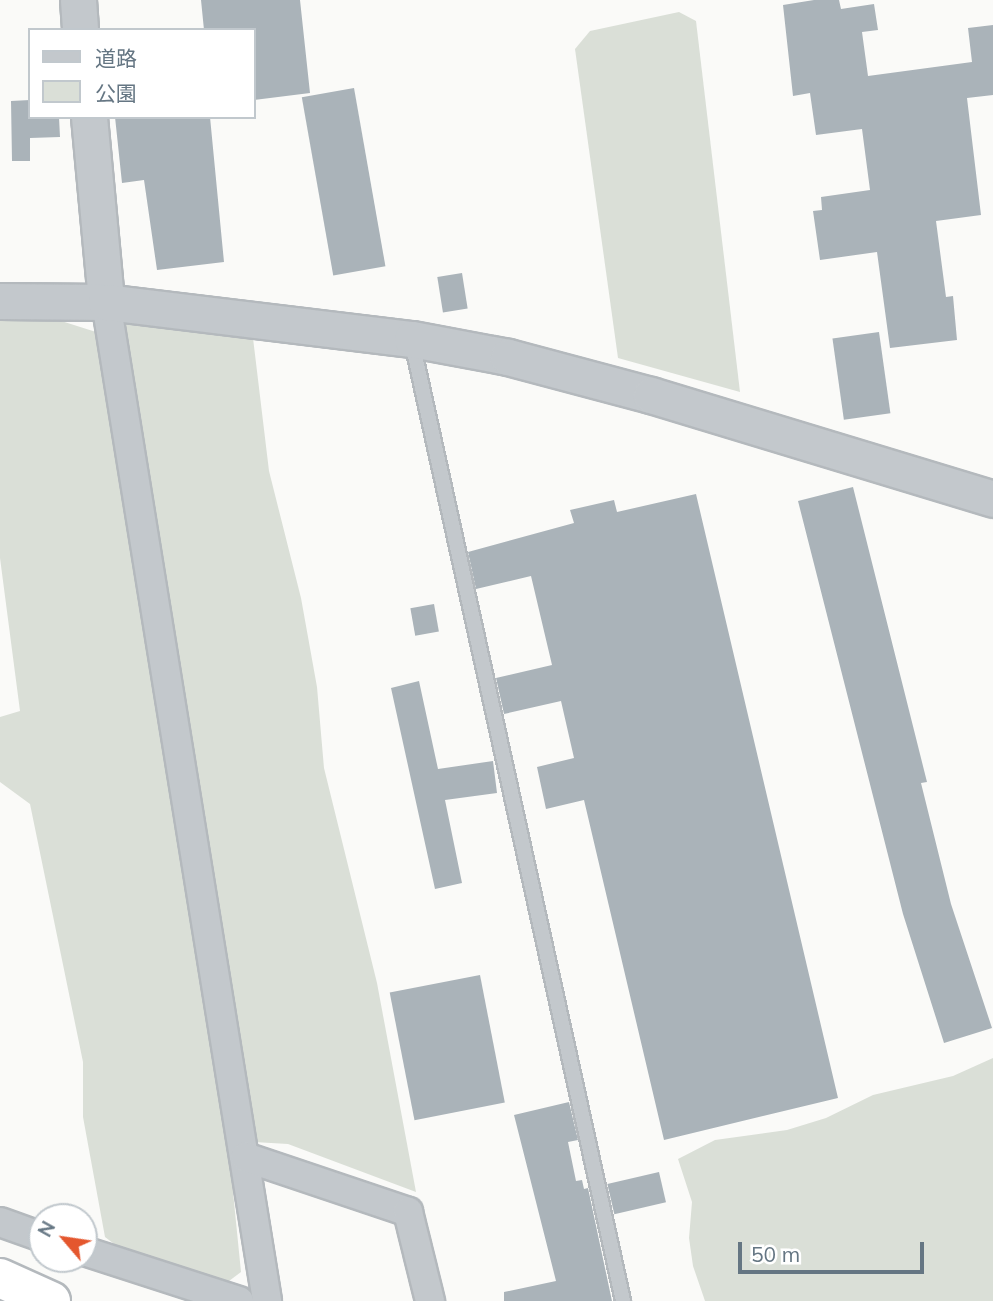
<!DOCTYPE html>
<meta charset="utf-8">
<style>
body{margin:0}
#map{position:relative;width:993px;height:1301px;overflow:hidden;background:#fafaf8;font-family:Mulish,"Noto Sans JP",sans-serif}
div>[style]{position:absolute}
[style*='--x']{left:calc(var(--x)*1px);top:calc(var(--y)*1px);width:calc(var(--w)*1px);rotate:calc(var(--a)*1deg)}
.green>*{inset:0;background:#dadfd7}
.building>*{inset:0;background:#aab3b9;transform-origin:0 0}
.roads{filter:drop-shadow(2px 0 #b4b9bd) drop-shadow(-2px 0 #b4b9bd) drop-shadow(0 2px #b4b9bd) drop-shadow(0 -2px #b4b9bd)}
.service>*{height:14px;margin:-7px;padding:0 7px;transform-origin:7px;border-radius:7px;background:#c3c8cc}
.minor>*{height:28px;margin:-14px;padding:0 14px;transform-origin:14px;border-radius:14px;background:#c3c8cc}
.tertiary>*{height:35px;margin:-17.5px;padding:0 17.5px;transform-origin:17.5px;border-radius:17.5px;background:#c3c8cc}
.motorway>*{height:38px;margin:-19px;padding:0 19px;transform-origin:19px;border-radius:19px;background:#fff}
span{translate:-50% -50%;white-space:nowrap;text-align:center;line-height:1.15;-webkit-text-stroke:7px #fff;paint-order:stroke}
.legend{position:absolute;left:28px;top:28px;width:228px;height:91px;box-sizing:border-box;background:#fff;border:2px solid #c1c8cd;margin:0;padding:9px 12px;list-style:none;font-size:21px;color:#657683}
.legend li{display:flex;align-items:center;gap:14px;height:35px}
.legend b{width:35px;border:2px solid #c1c8cd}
.north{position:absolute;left:28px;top:1203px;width:70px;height:70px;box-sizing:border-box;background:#fff;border:2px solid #c1c8cd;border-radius:50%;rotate:299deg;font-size:19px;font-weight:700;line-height:28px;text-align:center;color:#657683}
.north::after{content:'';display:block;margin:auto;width:24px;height:32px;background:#e4572e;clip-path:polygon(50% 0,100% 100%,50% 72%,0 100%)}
.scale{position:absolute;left:738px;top:1242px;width:186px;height:32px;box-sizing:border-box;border:4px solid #657683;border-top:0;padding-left:9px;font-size:21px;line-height:24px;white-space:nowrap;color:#657683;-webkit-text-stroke:5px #fff;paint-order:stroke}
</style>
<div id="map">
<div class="green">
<i style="clip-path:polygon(679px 12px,696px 21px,740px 392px,618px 358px,575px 49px,590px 31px)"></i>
<i style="clip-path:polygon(153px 314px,223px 324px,253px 338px,269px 471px,301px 598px,317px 687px,324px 768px,377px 983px,416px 1192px,288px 1144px,238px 1141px,233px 1192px,241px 1272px,225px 1284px,122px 1250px,105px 1237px,83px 1117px,83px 1062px,30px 804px,0 782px,0 717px,20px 711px,0 558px,0 321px,55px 319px,96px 332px)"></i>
<i style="clip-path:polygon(993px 1058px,993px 1301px,705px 1301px,693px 1266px,689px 1238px,692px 1202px,678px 1159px,715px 1140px,787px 1130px,826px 1118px,873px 1095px,953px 1076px)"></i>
</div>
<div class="building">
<i style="clip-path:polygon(201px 0,300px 0,310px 93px,254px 100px,254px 30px,204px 30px)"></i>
<i style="clip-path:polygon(814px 0,839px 0,841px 9px,874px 4px,878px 30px,862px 32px,868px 76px,972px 62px,968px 28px,993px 25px,993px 95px,967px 98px,981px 215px,936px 221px,946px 297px,953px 296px,957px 340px,890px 348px,877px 252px,820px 260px,813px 211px,822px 210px,821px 197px,870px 190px,862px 129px,816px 135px,810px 93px,793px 96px,783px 5px)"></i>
<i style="left:354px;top:88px;width:181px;height:53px;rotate:80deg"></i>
<i style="clip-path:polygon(30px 100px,30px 117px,59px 117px,60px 137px,30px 138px,30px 161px,12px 161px,11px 101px)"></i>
<i style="clip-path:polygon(115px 117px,210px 117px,224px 262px,157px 270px,144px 180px,122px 183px)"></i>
<i style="left:462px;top:273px;width:36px;height:25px;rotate:81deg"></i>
<i style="left:879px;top:332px;width:82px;height:47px;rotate:82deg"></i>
<i style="clip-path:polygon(853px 487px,927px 782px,921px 783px,951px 904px,992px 1028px,944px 1043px,903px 914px,798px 501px)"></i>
<i style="clip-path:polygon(696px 494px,838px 1098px,664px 1140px,584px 800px,546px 809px,537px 767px,574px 758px,561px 701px,504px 714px,496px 678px,552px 665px,531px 576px,476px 589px,468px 552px,574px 523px,570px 510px,614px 500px,617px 512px)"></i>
<i style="left:434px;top:604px;width:28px;height:24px;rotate:80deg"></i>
<i style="clip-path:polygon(419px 681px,438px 769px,493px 761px,497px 793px,445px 800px,462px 883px,435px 889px,391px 688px)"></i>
<i style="left:480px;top:975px;width:130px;height:92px;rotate:79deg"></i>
<i style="clip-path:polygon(569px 1102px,578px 1140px,568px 1142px,576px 1181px,582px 1180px,584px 1189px,588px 1188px,612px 1301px,504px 1301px,504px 1292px,556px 1281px,514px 1115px)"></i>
<i style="left:659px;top:1172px;width:31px;height:53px;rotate:77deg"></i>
</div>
<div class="roads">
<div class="service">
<i style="--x:412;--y:342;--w:982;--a:77.59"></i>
</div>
<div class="minor">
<i style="--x:106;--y:302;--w:1012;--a:80.84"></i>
<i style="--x:245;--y:1157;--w:172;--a:18.6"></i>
<i style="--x:408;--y:1212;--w:92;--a:76.1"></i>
<i style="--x:0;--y:1222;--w:45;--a:19.7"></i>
<i style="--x:84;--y:1251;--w:163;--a:17.9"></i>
</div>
<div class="tertiary">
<i style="--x:78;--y:0;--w:30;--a:86"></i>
<i style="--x:89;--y:117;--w:186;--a:84.7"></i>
<i style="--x:0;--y:301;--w:106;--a:0.5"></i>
<i style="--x:106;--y:302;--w:308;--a:6.9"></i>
<i style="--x:412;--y:339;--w:98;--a:10.6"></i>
<i style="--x:508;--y:357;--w:148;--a:14.9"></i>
<i style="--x:651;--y:395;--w:357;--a:16.9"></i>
</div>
<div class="motorway">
<i style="--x:0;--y:1278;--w:56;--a:24.3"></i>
</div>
</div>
<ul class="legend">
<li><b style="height:9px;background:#c3c8cc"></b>道路</li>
<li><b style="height:19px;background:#dadfd7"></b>公園</li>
</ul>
<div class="north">N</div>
<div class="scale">50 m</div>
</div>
